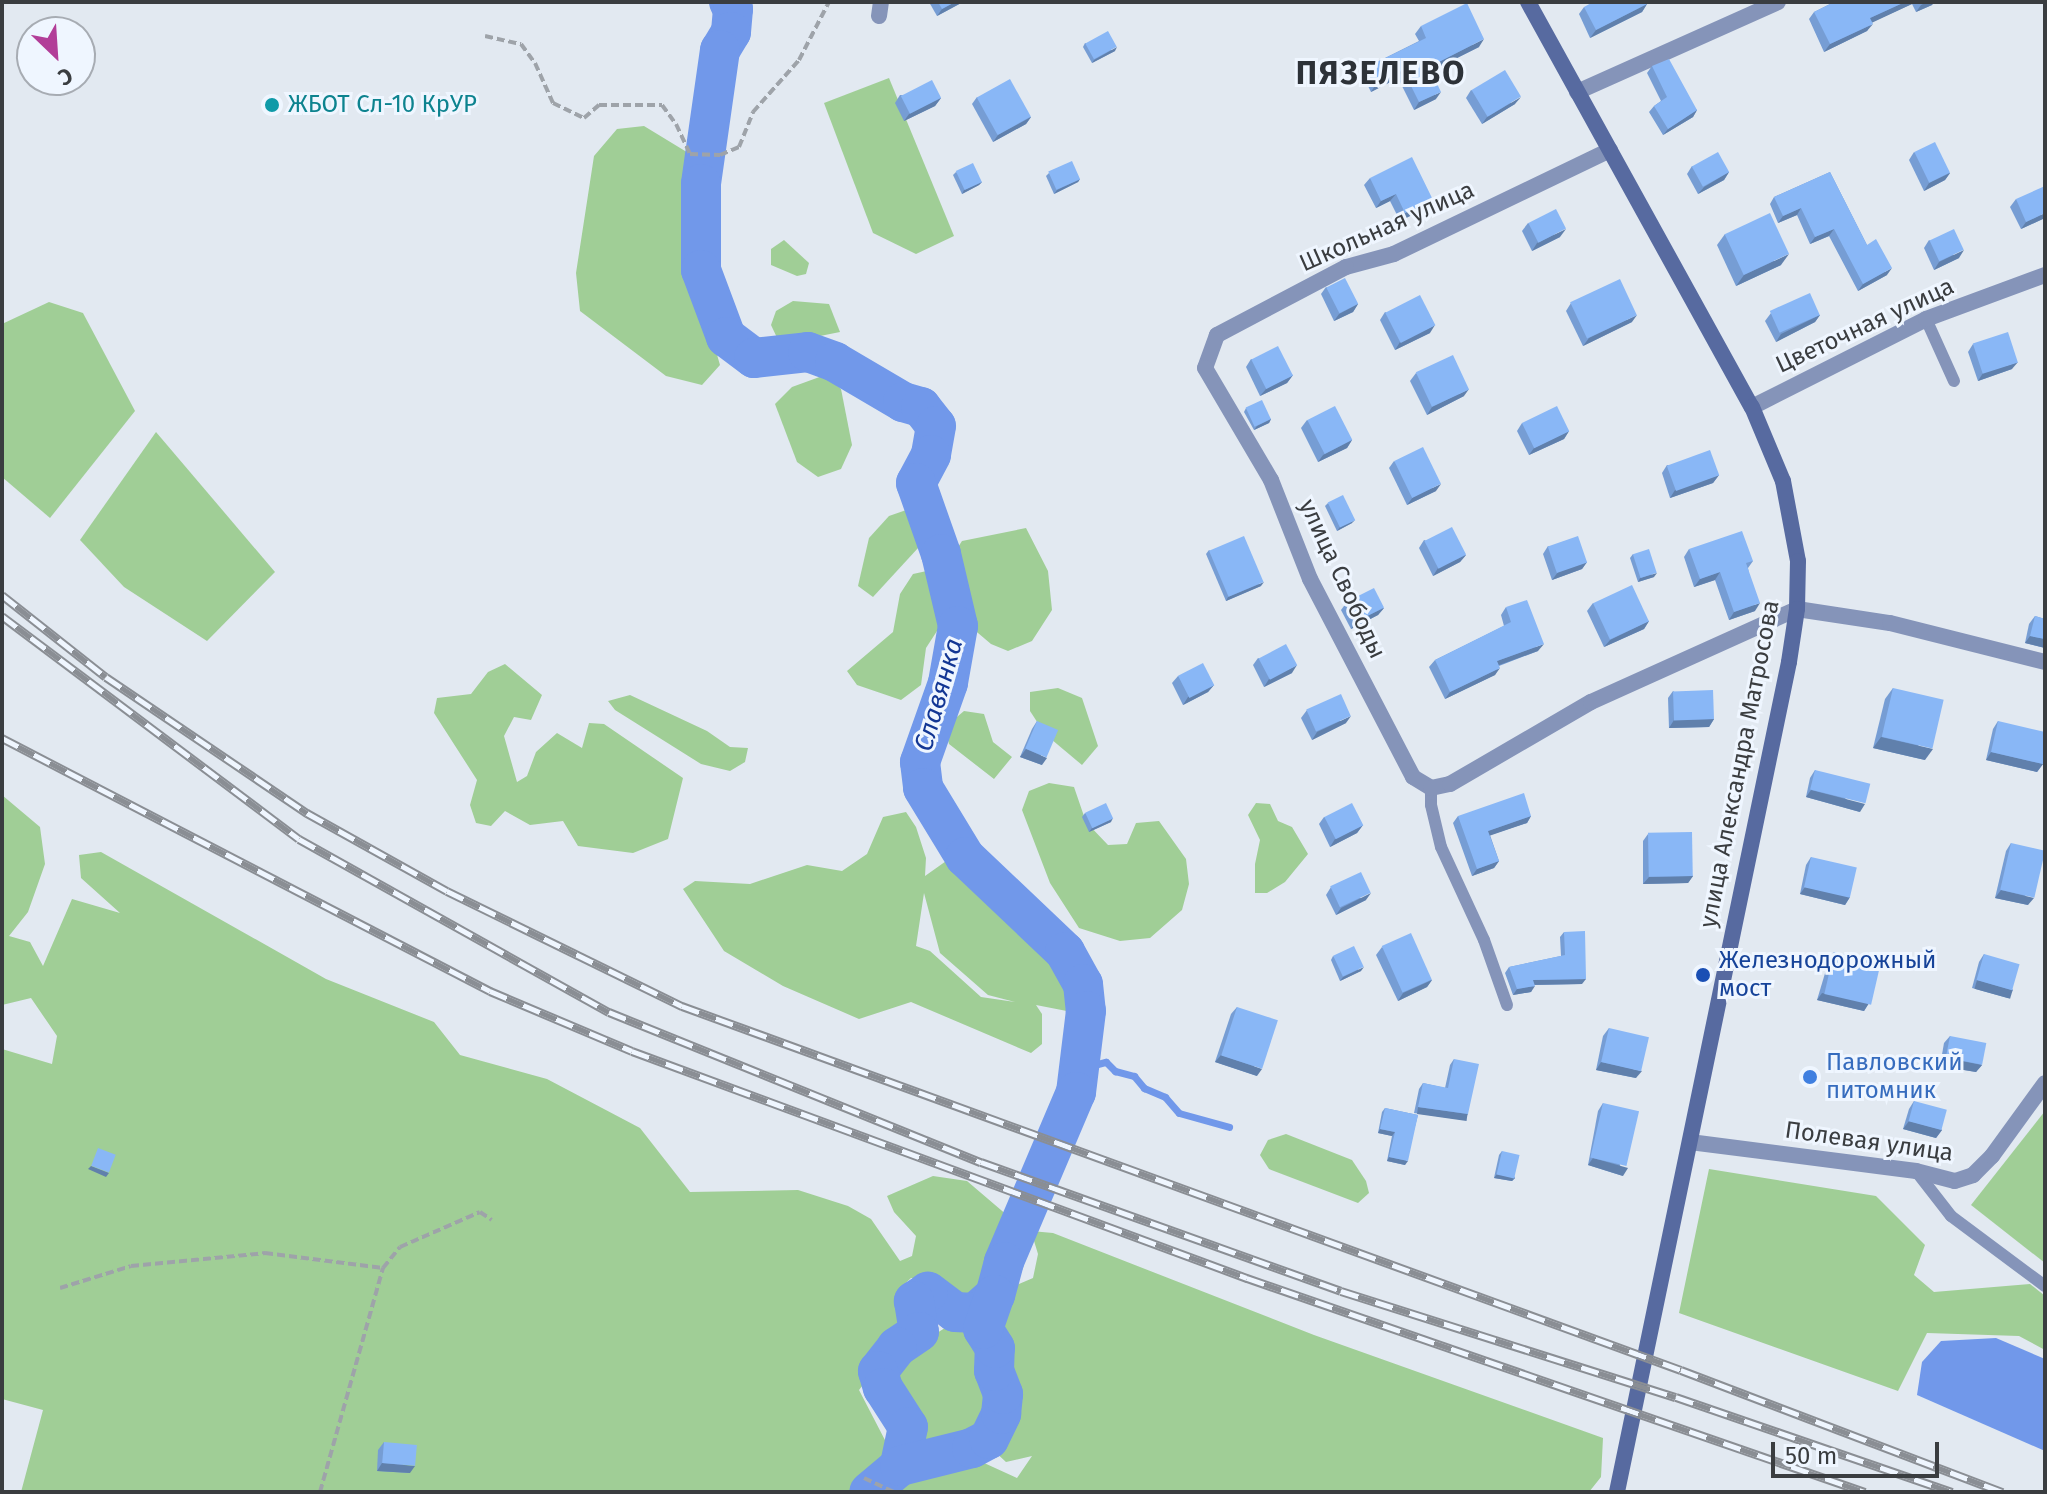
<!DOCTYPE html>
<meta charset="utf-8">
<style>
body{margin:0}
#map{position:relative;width:2047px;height:1494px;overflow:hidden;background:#e2e9f1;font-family:"Fira Sans",sans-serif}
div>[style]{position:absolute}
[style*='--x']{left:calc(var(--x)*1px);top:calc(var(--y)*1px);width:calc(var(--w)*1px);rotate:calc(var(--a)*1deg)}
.green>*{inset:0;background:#a0ce96}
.water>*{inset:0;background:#7198ea}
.stream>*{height:7px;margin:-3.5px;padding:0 3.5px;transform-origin:3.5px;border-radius:3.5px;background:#7198ea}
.river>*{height:40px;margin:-20px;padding:0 20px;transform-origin:20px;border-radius:20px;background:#7198ea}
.path>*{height:4px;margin-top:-2px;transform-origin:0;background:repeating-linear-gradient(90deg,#9ea3a9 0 8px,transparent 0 12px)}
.service>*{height:12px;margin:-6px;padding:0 6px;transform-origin:6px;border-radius:6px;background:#8594b9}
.minor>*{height:16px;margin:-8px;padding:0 8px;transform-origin:8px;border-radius:8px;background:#8594b9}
.secondary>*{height:16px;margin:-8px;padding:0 8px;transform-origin:8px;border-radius:8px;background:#576aa0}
.rail>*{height:9px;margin-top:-4.5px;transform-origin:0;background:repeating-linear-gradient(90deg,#eff6ff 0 18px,#8a8e94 0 36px);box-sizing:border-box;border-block:2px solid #8a8e94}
.wall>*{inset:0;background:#769dd4}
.shaded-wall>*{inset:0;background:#6080ac;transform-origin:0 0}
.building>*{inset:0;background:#89b7f6;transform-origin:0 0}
.dots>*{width:22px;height:22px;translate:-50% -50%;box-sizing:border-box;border:4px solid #eff6ff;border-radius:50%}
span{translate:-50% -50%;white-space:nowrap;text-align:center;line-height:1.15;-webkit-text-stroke:6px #eff6ff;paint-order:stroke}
.culture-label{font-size:24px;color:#0d838f}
.left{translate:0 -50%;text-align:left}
.street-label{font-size:24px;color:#3a3d40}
.transit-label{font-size:24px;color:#164399}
.shop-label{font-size:24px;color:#366cbe}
.water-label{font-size:26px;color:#123694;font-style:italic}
.district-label{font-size:32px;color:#2d3238;font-weight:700;letter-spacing:2px}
.frame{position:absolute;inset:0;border:4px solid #3a3d40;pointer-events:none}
.north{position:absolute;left:16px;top:16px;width:80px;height:80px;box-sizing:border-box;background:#eff6ff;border:2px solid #a7acb3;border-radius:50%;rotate:155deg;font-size:22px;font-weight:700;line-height:32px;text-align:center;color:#3a3d40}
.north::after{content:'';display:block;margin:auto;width:28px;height:36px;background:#b23e98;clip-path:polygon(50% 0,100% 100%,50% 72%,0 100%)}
.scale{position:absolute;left:1771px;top:1442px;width:168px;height:36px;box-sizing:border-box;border:4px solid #3a3d40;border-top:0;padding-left:10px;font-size:24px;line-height:28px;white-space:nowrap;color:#3a3d40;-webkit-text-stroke:6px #eff6ff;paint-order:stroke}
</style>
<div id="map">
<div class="green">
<i style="clip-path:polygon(889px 78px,954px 236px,916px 254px,873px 233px,824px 103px)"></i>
<i style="clip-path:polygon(644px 126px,690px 154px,691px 265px,720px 365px,702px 385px,666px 376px,580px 311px,576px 273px,594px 156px,617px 129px)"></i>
<i style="clip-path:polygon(784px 240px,809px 263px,806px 274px,797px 276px,771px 265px,771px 249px)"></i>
<i style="clip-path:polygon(793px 301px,829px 304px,840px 332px,780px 344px,771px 325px,776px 311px)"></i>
<i style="clip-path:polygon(49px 302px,83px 313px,135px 411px,50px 518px,2px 477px,2px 324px)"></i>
<i style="clip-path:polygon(825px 375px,841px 389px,852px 445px,841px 469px,818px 477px,797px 462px,775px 404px,792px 387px)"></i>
<i style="clip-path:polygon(156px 432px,275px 572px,207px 641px,124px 587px,80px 540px)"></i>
<i style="clip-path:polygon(912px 508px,930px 535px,873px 597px,858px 586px,869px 538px,889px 516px)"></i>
<i style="clip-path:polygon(1026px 528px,1048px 571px,1052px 610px,1032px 641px,1008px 651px,991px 644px,965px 622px,937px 631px,926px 648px,921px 685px,901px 700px,857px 685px,847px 671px,893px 632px,900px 594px,913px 574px,945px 567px,962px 541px)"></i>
<i style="clip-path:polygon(505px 664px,542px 695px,531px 720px,514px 717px,504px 736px,517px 782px,527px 776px,536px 752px,557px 733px,582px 748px,589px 723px,604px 724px,683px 778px,668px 839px,633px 853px,578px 846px,563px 821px,530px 825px,505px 811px,491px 826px,476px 823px,470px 805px,477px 780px,434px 713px,437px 698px,471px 694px,488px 672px)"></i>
<i style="clip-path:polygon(1058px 688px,1082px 698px,1098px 746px,1082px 765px,1045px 734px,1030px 711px,1030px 692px)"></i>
<i style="clip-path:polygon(630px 695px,707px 731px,730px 747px,748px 748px,745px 762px,730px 771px,701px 764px,615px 710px,608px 701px)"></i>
<i style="clip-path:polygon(964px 711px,984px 714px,993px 742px,1012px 757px,994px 779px,949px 744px,945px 727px)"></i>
<i style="clip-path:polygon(1049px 783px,1074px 787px,1086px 822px,1108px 845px,1127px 844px,1136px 823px,1159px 821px,1186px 859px,1189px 884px,1182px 910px,1150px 938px,1120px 941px,1079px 928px,1050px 883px,1022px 810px,1029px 791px)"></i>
<i style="clip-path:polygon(2px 795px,40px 827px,45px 864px,28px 912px,9px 936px,30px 942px,43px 966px,72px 899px,120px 913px,81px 878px,79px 855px,101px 852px,326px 979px,434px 1022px,460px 1055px,547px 1079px,640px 1128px,690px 1192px,798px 1190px,848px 1206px,871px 1219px,900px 1261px,912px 1256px,916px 1236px,894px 1212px,887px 1196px,933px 1176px,967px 1181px,1008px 1216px,984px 1293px,970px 1303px,954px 1302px,925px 1280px,911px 1278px,898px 1290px,898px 1310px,914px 1319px,859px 1390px,887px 1444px,882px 1467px,853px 1492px,21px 1492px,43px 1410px,2px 1399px,2px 1049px,52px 1064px,57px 1036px,31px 998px,2px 1005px)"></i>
<i style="clip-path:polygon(1256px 803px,1270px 804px,1278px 821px,1292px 827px,1308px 854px,1285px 882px,1267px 893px,1255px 893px,1255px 864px,1260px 840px,1248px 815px)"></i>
<i style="clip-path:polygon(evenodd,906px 812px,916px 827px,926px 858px,925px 876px,949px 859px,1074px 976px,1077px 1013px,1036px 1005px,1042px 1014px,1042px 1044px,1031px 1053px,911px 1002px,859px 1019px,783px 986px,724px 951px,683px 889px,695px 881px,750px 884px,807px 865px,842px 871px,867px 854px,883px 817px,906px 812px,924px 893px,940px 953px,988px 995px,1015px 1002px,981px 997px,930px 951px,916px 946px,924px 893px)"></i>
<i style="clip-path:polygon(2045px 1111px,2045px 1263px,1971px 1205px)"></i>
<i style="clip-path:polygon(1286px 1134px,1352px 1160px,1366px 1181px,1369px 1193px,1358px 1203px,1269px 1169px,1260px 1155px,1268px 1140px)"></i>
<i style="clip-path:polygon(1709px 1169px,1876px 1196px,1925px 1245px,1914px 1275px,1934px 1292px,2030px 1284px,2045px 1296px,2045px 1350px,2019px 1336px,1927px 1333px,1898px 1391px,1679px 1313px)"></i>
<i style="clip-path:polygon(evenodd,1031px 1231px,1053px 1233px,1314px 1335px,1603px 1438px,1601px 1477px,1589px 1492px,886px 1492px,903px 1479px,914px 1442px,911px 1418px,890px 1388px,891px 1372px,904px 1354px,948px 1326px,989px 1323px,1014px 1286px,1033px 1278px,1038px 1254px,1031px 1231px,992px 1449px,1006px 1462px,1032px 1456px,1017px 1478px,971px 1457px,992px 1449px)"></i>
</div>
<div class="water">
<i style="clip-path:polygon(1996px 1338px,2045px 1359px,2045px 1451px,1917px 1395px,1922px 1362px,1941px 1341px)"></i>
</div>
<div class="stream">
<i style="--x:1079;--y:1069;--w:28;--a:-15"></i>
<i style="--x:1106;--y:1062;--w:13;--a:45"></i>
<i style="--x:1115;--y:1071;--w:20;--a:15"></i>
<i style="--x:1134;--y:1076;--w:16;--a:50"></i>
<i style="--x:1144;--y:1088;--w:23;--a:23"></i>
<i style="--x:1165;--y:1097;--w:21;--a:49"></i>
<i style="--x:1179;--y:1113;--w:52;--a:15.6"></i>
</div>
<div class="river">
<i style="--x:729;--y:2;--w:8;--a:60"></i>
<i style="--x:733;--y:9;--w:23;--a:95"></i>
<i style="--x:731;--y:32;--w:21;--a:121"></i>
<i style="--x:720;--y:50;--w:135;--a:98.1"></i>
<i style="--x:701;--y:184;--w:86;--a:90"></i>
<i style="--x:701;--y:270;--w:72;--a:69.5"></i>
<i style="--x:726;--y:337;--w:35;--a:37"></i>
<i style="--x:754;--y:358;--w:54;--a:-6.3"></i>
<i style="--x:808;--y:352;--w:29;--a:20"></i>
<i style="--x:835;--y:362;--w:79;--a:30.5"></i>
<i style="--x:903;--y:402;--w:19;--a:16"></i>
<i style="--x:921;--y:407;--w:24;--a:52"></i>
<i style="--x:936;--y:426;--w:29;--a:100"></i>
<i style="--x:931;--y:455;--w:32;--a:118"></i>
<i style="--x:916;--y:483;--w:75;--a:70.6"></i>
<i style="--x:941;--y:554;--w:74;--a:76.7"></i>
<i style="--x:958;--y:626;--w:58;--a:100"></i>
<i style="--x:948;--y:683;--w:84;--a:109.5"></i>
<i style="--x:920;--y:762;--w:26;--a:83"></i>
<i style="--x:923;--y:788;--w:81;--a:58.7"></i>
<i style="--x:965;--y:857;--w:138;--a:43.5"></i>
<i style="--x:1065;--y:952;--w:37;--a:61"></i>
<i style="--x:1083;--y:984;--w:27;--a:84"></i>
<i style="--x:1086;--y:1011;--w:82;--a:97"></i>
<i style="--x:1076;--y:1092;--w:185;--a:113"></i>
<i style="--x:1004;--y:1262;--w:34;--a:105"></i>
<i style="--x:995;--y:1295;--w:27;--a:138"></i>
<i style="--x:975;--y:1313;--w:20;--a:-177"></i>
<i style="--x:955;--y:1312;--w:34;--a:-143"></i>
<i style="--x:928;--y:1292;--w:17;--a:147"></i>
<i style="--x:914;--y:1301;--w:31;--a:81"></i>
<i style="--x:919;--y:1332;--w:27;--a:146"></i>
<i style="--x:897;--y:1347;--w:31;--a:128"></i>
<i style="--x:878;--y:1371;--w:18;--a:74"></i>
<i style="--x:883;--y:1388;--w:46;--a:57.3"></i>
<i style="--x:908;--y:1427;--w:40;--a:102"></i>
<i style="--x:900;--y:1466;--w:40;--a:140"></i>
<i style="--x:900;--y:1466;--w:74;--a:-14"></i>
<i style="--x:972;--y:1448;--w:19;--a:-28"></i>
<i style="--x:989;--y:1439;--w:28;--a:-64"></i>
<i style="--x:1001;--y:1414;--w:20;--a:-84"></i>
<i style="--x:1003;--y:1394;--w:25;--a:-111"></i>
<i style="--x:994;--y:1371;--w:23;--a:-88"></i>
<i style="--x:995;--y:1348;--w:22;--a:-122"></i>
<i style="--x:983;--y:1329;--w:36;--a:-71"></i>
</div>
<div class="path">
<i style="--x:485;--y:36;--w:37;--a:13"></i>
<i style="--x:521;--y:44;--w:24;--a:54"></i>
<i style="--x:535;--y:63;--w:44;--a:65.8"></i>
<i style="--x:553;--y:103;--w:34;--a:26"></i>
<i style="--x:584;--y:118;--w:20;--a:-41"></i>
<i style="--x:599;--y:105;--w:63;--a:0"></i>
<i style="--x:662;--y:105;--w:24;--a:54"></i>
<i style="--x:676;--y:124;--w:33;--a:65"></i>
<i style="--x:690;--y:154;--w:30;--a:2"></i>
<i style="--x:720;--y:155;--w:21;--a:-23"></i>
<i style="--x:739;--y:147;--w:38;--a:-68"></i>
<i style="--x:753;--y:112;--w:69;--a:-48.5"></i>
<i style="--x:799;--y:60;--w:65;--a:-62.7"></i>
<i style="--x:60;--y:1288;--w:74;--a:-17.2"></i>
<i style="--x:131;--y:1266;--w:135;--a:-5.5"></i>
<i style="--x:265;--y:1253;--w:119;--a:7.2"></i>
<i style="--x:864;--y:1478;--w:33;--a:25"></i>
<i style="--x:320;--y:1492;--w:233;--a:-74.3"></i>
<i style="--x:383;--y:1268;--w:27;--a:-51"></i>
<i style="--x:400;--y:1247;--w:87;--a:-23.6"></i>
<i style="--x:480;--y:1212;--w:14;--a:34"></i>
</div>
<div class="service">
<i style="--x:1926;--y:319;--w:68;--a:65.7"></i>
<i style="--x:1431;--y:788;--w:17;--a:90"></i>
<i style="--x:1431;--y:805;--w:43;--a:76.6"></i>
<i style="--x:1441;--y:847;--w:102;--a:65.2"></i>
<i style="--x:1484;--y:940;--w:69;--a:70.5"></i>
<i style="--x:1916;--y:1171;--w:57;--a:52.1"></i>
<i style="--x:1951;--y:1216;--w:117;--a:36.7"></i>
</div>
<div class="minor">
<i style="--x:879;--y:16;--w:14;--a:-82"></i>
<i style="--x:1577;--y:92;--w:220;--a:-24.1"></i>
<i style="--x:1610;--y:150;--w:240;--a:154.3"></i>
<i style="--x:1394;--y:254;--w:50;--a:164.8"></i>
<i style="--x:1346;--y:267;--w:146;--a:152.2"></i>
<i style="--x:1217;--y:335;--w:35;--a:110"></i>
<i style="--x:1205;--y:368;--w:130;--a:59.5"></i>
<i style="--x:1271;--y:480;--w:106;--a:68.5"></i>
<i style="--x:1310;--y:579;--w:223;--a:62.5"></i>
<i style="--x:1413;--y:777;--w:21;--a:31"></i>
<i style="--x:1431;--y:788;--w:19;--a:-12"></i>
<i style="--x:1450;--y:784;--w:163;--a:-30.2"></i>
<i style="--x:1591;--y:702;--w:226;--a:-24.3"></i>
<i style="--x:1797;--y:609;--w:94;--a:8.6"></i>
<i style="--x:1890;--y:623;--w:160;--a:14.1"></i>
<i style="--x:1752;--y:407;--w:195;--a:-26.8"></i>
<i style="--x:1926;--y:319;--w:127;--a:-20.3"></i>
<i style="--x:1690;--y:1142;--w:228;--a:7.3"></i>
<i style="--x:1916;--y:1171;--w:40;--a:14.4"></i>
<i style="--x:1955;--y:1181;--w:19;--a:-18"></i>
<i style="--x:1973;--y:1175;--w:27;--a:-45"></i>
<i style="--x:1992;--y:1156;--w:90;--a:-54"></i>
</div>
<div class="secondary">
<i style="--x:1528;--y:2;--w:463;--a:61.1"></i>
<i style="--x:1752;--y:407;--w:80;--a:67.3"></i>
<i style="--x:1783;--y:481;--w:81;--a:79.4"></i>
<i style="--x:1798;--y:561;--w:48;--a:91.2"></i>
<i style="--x:1797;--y:609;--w:54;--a:98.6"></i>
<i style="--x:1789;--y:662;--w:848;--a:101.71"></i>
</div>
<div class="rail">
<i style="--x:2;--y:595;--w:132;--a:38.3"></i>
<i style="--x:106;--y:677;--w:243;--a:34.1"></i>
<i style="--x:307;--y:813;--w:160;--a:29.1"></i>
<i style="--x:447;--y:891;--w:262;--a:26.1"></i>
<i style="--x:682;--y:1006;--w:1063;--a:20.02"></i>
<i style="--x:1681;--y:1370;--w:344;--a:20.8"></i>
<i style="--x:2;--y:616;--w:371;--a:36.9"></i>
<i style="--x:299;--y:839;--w:355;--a:29.2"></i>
<i style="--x:609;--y:1012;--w:401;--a:22"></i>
<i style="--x:981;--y:1162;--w:382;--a:19.7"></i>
<i style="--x:1341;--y:1291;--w:351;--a:17.6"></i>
<i style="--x:1676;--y:1397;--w:292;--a:19"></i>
<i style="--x:2;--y:738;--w:550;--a:27.4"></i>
<i style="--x:490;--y:991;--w:154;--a:22.9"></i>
<i style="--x:632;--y:1051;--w:656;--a:20.26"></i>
<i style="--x:1247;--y:1278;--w:654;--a:19.1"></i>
</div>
<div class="wall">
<i style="clip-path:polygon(929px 2px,963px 2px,937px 16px)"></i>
<i style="clip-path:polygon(1834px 2px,1934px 2px,1932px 5px,1916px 12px,1912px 4px,1872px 22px,1867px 31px,1824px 52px,1809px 19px,1814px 12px)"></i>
<i style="clip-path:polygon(1647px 4px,1642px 12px,1590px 38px,1579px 14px,1584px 7px)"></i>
<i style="clip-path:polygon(1421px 26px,1479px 47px,1431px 71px,1436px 99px,1414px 110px,1398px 78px,1371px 92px,1362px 74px,1367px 67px,1419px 41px,1415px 34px)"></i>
<i style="clip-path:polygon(1085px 43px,1115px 51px,1092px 63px,1083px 47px)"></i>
<i style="clip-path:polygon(1652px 66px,1697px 110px,1693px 117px,1663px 135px,1649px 112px,1654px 106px,1661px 101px,1647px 73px)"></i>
<i style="clip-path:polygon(1471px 90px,1515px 104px,1482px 124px,1466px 98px)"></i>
<i style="clip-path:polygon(900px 95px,941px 98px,935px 106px,904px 121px,895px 103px)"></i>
<i style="clip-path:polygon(977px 97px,1031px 117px,1026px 124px,993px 142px,972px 104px)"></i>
<i style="clip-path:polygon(1914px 152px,1950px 173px,1945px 180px,1924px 191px,1909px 160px)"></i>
<i style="clip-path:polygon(1692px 166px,1729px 172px,1724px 180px,1698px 194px,1687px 174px)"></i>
<i style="clip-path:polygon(956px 172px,982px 182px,979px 185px,962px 194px,953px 175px)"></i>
<i style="clip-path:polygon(1830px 172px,1867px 245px,1887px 275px,1858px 291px,1829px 236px,1810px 244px,1797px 215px,1778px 223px,1770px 204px,1774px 197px)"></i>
<i style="clip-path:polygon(1049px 173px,1080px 179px,1078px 182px,1054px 194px,1046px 176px)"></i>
<i style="clip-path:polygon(1370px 178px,1428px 207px,1400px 221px,1390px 201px,1376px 208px,1364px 185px)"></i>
<i style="clip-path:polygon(2016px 199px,2045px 218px,2021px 229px,2010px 207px)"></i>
<i style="clip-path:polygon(1528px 223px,1560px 237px,1532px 251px,1522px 231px)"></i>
<i style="clip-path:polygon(1725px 234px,1781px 265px,1736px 286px,1717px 245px)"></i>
<i style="clip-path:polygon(1929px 240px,1959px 258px,1934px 270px,1924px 248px)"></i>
<i style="clip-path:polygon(1326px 287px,1358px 304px,1353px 312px,1334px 321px,1321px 294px)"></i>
<i style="clip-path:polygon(1571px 303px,1632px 322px,1583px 346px,1566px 311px)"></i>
<i style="clip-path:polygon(1385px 312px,1430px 333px,1395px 350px,1380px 320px)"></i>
<i style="clip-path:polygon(1771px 313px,1820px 315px,1815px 322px,1776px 342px,1765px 321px)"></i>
<i style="clip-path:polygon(1973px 344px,2012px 369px,1978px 381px,1968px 352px)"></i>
<i style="clip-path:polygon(1251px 359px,1293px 375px,1287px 383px,1260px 396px,1246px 367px)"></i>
<i style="clip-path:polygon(1416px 373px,1464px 396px,1427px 415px,1410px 381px)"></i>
<i style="clip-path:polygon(1246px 408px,1271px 419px,1269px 423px,1254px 430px,1244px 412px)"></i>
<i style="clip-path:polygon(1307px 420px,1352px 440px,1347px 448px,1318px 462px,1301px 428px)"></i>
<i style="clip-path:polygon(1522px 423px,1569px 431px,1564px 439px,1529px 455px,1517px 431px)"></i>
<i style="clip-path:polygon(1394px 461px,1436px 491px,1407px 505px,1389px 468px)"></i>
<i style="clip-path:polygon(1667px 465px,1719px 475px,1713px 483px,1670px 498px,1662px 473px)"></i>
<i style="clip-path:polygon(1328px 503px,1352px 523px,1337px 531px,1325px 506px)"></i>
<i style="clip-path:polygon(1424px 540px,1466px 555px,1460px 562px,1433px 576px,1419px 548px)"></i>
<i style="clip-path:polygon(1548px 546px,1587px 562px,1582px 569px,1552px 580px,1543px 554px)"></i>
<i style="clip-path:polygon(1689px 549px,1753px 561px,1748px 568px,1755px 611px,1729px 620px,1715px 580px,1694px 587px,1684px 557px)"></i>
<i style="clip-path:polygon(1209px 550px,1261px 586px,1226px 601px,1206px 554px)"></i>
<i style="clip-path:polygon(1633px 554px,1654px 577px,1638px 582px,1630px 558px)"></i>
<i style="clip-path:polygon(1347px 602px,1384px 608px,1378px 615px,1351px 629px,1341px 610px)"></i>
<i style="clip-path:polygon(1593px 603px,1649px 621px,1644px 629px,1604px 647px,1587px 611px)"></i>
<i style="clip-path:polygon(1506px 607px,1538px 651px,1499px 666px,1495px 675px,1445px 699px,1429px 667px,1435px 660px,1504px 626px,1501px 615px)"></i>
<i style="clip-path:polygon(2035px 616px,2045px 619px,2045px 648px,2025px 643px,2029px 624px)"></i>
<i style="clip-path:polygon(1258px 658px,1292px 673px,1264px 687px,1253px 665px)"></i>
<i style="clip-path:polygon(1178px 676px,1214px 685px,1208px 692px,1183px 705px,1172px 683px)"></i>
<i style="clip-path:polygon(1893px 688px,1925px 760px,1873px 748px,1885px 699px)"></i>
<i style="clip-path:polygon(1673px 691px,1714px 719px,1709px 727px,1669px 728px,1668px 698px)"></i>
<i style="clip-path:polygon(1307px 710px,1346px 723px,1312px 740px,1301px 718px)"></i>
<i style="clip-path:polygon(1037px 721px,1042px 765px,1020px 757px,1032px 729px)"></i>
<i style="clip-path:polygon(1998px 721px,2043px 764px,2037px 772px,1986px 760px,1993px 729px)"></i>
<i style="clip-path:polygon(1815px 770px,1860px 812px,1806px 797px,1810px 778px)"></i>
<i style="clip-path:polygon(1085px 813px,1111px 822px,1089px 832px,1082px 817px)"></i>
<i style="clip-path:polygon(1458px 816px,1531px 816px,1527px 823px,1490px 835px,1499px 861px,1494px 868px,1472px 876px,1453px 823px)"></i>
<i style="clip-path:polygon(1324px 817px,1363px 825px,1357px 833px,1330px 847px,1319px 824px)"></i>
<i style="clip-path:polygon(1648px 834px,1693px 876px,1688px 883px,1643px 884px,1643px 841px)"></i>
<i style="clip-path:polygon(2011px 843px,2028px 905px,1995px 898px,2006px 851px)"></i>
<i style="clip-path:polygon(1811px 857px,1850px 897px,1845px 905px,1800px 894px,1806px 865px)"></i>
<i style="clip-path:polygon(1331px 887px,1366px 900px,1336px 915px,1326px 895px)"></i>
<i style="clip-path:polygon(1564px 932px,1582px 984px,1534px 985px,1531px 992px,1513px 995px,1505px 973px,1509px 967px,1561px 956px,1560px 937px)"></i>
<i style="clip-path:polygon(1382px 947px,1432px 980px,1427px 987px,1398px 1001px,1376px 955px)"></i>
<i style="clip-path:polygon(1834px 952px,1869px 1003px,1864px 1011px,1817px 1000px,1829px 960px)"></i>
<i style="clip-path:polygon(1984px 954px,2013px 990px,2008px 998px,1972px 988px,1979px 962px)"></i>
<i style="clip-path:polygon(1333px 956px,1361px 971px,1340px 981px,1331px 960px)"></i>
<i style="clip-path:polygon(1237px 1007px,1257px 1076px,1215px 1062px,1231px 1014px)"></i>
<i style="clip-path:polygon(1609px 1028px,1636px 1078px,1596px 1070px,1603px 1036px)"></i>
<i style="clip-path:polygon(1950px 1036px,1982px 1065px,1976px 1072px,1940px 1066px,1944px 1043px)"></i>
<i style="clip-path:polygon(1454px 1059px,1468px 1114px,1464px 1120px,1414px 1113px,1419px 1089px,1423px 1083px,1445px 1088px,1450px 1065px)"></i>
<i style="clip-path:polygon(1914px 1101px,1942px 1130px,1936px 1138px,1903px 1129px,1909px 1109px)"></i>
<i style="clip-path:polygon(1603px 1103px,1623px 1176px,1588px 1165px,1598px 1111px)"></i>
<i style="clip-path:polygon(1385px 1108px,1418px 1115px,1405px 1165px,1387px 1161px,1392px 1136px,1378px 1133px,1382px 1112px)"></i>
<i style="clip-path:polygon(1502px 1151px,1515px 1178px,1512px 1181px,1494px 1178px,1499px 1155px)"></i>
<i style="clip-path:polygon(384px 1442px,410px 1473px,377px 1471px,378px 1450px)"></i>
</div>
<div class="shaded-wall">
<i style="clip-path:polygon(955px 2px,963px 2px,937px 16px,942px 9px)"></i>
<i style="clip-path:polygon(1905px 2px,1913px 2px,1912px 4px,1865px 26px,1870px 18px)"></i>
<i style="clip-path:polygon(1927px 2px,1934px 2px,1932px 5px,1916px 12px,1921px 5px)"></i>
<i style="clip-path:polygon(1647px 4px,1642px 12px,1590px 38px,1596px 30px)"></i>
<i style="clip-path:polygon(1873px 24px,1867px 31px,1824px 52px,1830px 44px)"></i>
<i style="clip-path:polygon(1484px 39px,1479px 47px,1423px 75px,1429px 67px)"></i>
<i style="clip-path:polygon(1117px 47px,1115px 51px,1092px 63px,1094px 60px)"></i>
<i style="clip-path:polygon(1403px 70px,1398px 78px,1371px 92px,1376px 84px)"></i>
<i style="clip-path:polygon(1441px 92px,1436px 99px,1414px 110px,1419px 102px)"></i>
<i style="clip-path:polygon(1521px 97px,1515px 104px,1482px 124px,1487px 117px)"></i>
<i style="clip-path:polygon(941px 98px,935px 106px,904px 121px,909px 114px)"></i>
<i style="clip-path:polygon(1697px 110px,1693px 117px,1663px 135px,1668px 129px)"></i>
<i style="clip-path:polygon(1031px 117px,1026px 124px,993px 142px,998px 135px)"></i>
<i style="clip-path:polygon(1729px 172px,1724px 180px,1698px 194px,1704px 187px)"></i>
<i style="clip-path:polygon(1950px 173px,1945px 180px,1924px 191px,1929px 183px)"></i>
<i style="clip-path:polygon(1080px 179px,1078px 182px,1054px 194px,1057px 190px)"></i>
<i style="clip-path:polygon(982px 182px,979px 185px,962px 194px,964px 190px)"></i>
<i style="clip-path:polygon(1396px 194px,1390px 201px,1376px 208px,1381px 201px)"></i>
<i style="clip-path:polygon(1433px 200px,1428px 207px,1400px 221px,1405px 213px)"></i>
<i style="clip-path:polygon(1801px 208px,1797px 215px,1778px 223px,1783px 216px)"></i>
<i style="clip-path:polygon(2045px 213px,2045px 218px,2021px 229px,2026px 222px)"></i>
<i style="clip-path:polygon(1566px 229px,1560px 237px,1532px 251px,1537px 243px)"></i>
<i style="clip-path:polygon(1834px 229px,1829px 236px,1810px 244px,1815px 237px)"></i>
<i style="clip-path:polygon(1964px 250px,1959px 258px,1934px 270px,1939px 262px)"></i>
<i style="clip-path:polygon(1789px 254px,1781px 265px,1736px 286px,1744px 275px)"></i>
<i style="clip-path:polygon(1892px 268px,1887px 275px,1858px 291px,1863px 284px)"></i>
<i style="clip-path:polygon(1358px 304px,1353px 312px,1334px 321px,1339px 314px)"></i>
<i style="clip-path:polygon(1637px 315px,1632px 322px,1583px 346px,1589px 338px)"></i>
<i style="clip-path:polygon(1820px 315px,1815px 322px,1776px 342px,1781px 334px)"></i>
<i style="clip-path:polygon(1435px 325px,1430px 333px,1395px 350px,1400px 342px)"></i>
<i style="clip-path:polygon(2018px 362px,2012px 369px,1978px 381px,1983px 373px)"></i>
<i style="clip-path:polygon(1293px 375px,1287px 383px,1260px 396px,1266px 389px)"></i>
<i style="clip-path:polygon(1469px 389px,1464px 396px,1427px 415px,1432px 407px)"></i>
<i style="clip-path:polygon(1271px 419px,1269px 423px,1254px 430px,1257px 426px)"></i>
<i style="clip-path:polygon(1569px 431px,1564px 439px,1529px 455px,1534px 448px)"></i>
<i style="clip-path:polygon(1352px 440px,1347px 448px,1318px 462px,1323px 455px)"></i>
<i style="clip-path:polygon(1719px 475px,1713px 483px,1670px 498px,1675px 490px)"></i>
<i style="clip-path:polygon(1441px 484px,1436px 491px,1407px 505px,1413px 497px)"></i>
<i style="clip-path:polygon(1355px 520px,1352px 523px,1337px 531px,1340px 527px)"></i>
<i style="clip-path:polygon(1466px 555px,1460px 562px,1433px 576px,1438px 568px)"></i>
<i style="clip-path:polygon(1587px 562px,1582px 569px,1552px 580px,1558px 572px)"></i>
<i style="clip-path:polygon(1720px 572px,1715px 580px,1694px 587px,1700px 579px)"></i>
<i style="clip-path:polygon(1657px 573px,1654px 577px,1638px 582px,1640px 578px)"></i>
<i style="clip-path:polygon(1264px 582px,1261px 586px,1226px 601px,1228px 597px)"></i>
<i style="clip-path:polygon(1760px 603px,1755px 611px,1729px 620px,1734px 612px)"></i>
<i style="clip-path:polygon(1384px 608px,1378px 615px,1351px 629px,1356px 621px)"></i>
<i style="clip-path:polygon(1649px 621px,1644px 629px,1604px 647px,1610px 640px)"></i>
<i style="clip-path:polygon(2030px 636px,2045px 639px,2045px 648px,2025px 643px)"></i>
<i style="clip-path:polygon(1544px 644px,1538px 651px,1491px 668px,1497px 661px)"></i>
<i style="clip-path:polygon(1297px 665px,1292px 673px,1264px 687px,1269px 679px)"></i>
<i style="clip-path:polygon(1500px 668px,1495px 675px,1445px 699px,1450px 692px)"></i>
<i style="clip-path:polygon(1214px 685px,1208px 692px,1183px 705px,1188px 697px)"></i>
<i style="clip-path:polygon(1351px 716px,1346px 723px,1312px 740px,1317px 732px)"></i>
<i style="clip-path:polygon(1714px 719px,1709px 727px,1669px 728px,1674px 720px)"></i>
<i style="clip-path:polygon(1881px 737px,1933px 749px,1925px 760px,1873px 748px)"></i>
<i style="clip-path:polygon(1026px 749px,1047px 758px,1042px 765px,1020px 757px)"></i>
<i style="clip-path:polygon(1991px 752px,2043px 764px,2037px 772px,1986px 760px)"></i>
<i style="clip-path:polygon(1811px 790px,1865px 804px,1860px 812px,1806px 797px)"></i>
<i style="clip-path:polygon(1531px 816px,1527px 823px,1483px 838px,1488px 831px)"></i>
<i style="clip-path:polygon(1113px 818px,1111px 822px,1089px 832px,1092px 828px)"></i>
<i style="clip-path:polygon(1363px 825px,1357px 833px,1330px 847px,1335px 839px)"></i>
<i style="clip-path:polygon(1499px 861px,1494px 868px,1472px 876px,1477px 869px)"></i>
<i style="clip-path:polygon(1693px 876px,1688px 883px,1643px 884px,1649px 877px)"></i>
<i style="clip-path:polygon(1805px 887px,1850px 897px,1845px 905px,1800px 894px)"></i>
<i style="clip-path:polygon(2001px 890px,2034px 898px,2028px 905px,1995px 898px)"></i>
<i style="clip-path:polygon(1371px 893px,1366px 900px,1336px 915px,1341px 908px)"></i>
<i style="clip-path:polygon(1364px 967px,1361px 971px,1340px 981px,1343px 977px)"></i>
<i style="clip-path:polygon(1586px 979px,1582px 984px,1529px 985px,1533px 980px)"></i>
<i style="clip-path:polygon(1432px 980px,1427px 987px,1398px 1001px,1403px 993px)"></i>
<i style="left:1977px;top:980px;width:37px;height:9px;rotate:16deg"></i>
<i style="clip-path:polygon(1535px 986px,1531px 992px,1513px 995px,1517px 989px)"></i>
<i style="clip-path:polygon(1822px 993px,1869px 1003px,1864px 1011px,1817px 1000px)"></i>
<i style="clip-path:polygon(1221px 1055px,1262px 1069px,1257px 1076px,1215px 1062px)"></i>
<i style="clip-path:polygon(1946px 1058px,1982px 1065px,1976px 1072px,1940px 1066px)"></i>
<i style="clip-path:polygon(1601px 1062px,1642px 1071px,1636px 1078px,1596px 1070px)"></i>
<i style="left:1418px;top:1107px;width:50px;height:7px;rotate:8deg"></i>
<i style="clip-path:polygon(1909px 1121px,1942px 1130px,1936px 1138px,1903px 1129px)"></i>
<i style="clip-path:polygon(1380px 1129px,1395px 1132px,1392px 1136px,1378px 1133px)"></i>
<i style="clip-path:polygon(1389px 1157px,1408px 1161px,1405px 1165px,1387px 1161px)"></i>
<i style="clip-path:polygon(1593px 1158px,1628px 1168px,1623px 1176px,1588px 1165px)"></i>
<i style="clip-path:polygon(91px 1166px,109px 1173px,106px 1177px,88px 1169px)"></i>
<i style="clip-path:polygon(1497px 1174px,1515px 1178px,1512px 1181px,1494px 1178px)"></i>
<i style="clip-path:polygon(382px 1463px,415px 1466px,410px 1473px,377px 1471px)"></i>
</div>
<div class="building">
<i style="clip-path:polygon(938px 2px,955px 2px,942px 9px)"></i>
<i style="clip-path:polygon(1593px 2px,1646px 2px,1647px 4px,1596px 30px,1584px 7px)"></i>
<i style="clip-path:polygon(1834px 2px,1905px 2px,1870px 18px,1873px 24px,1830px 44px,1814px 12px)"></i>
<i style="clip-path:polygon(1467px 3px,1484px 39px,1429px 67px,1441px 92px,1419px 102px,1403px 70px,1376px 84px,1367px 67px,1426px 38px,1421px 26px)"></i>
<i style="left:1108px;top:31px;width:18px;height:26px;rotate:61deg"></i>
<i style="clip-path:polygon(1669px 59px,1697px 110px,1668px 129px,1654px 106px,1667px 97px,1652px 66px)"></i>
<i style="left:1505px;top:70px;width:31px;height:39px;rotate:59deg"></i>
<i style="left:1010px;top:79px;width:43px;height:38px;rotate:61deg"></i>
<i style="left:932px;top:80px;width:20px;height:35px;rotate:63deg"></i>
<i style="left:1935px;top:142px;width:34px;height:23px;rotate:64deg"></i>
<i style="left:1718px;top:152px;width:23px;height:30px;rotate:61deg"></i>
<i style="clip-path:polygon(1412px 157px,1433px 200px,1405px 213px,1396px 194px,1381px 201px,1370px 178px)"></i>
<i style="left:1072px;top:161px;width:20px;height:26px;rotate:66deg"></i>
<i style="left:973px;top:163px;width:21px;height:19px;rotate:65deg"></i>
<i style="clip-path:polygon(1830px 172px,1867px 245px,1876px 239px,1892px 268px,1863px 284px,1834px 229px,1815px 237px,1801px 208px,1783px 216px,1774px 197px)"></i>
<i style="clip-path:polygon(2045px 186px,2045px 213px,2026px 222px,2016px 199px)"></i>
<i style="left:1556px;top:209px;width:22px;height:31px;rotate:63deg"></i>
<i style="left:1770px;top:213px;width:45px;height:50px;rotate:65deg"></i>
<i style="left:1954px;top:229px;width:23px;height:27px;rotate:65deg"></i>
<i style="left:1345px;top:278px;width:29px;height:21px;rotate:63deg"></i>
<i style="left:1620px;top:279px;width:40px;height:55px;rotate:65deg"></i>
<i style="left:1810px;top:293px;width:24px;height:44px;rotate:66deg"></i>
<i style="left:1420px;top:295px;width:34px;height:39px;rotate:63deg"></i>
<i style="left:2008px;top:332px;width:32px;height:37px;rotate:72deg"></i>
<i style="left:1278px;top:346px;width:33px;height:30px;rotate:63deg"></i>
<i style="left:1453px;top:355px;width:38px;height:41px;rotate:65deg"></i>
<i style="left:1262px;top:400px;width:21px;height:18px;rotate:65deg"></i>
<i style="left:1335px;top:406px;width:38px;height:31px;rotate:63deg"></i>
<i style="left:1557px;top:406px;width:28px;height:39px;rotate:64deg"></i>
<i style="left:1423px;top:447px;width:41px;height:32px;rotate:64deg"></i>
<i style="left:1710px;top:450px;width:27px;height:46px;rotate:70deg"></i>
<i style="left:1343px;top:495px;width:28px;height:17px;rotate:64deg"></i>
<i style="left:1452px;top:527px;width:31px;height:31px;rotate:63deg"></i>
<i style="clip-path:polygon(1742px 531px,1753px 561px,1746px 563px,1760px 603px,1734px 612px,1720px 572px,1700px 579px,1689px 549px)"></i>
<i style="left:1244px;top:536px;width:50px;height:38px;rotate:67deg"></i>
<i style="left:1578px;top:536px;width:28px;height:32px;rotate:71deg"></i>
<i style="left:1649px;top:549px;width:25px;height:17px;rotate:72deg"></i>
<i style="left:1632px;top:585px;width:40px;height:43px;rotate:65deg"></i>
<i style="left:1374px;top:588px;width:22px;height:30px;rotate:63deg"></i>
<i style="clip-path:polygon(1527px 600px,1544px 644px,1497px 661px,1500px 668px,1450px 692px,1435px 660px,1511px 622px,1506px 607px)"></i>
<i style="clip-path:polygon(2035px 616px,2045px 619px,2045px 639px,2030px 636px)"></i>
<i style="left:1286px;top:644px;width:24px;height:31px;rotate:62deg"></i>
<i style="left:1203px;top:663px;width:25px;height:28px;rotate:63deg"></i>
<i style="left:1893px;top:688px;width:52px;height:50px;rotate:13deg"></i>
<i style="left:1713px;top:690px;width:29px;height:40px;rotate:88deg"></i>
<i style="left:1341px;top:694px;width:24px;height:38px;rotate:66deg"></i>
<i style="left:1037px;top:721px;width:23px;height:30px;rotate:23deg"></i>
<i style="clip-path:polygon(1998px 721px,2045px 732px,2045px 754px,2043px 764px,1991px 752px)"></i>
<i style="left:1815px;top:770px;width:57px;height:20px;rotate:14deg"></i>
<i style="clip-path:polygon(1524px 793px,1531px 816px,1488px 831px,1499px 861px,1477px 869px,1458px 816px)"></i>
<i style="left:1106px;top:803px;width:17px;height:23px;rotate:65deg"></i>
<i style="left:1352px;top:803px;width:25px;height:31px;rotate:63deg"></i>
<i style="left:1692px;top:832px;width:44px;height:44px;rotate:89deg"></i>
<i style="left:2011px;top:843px;width:35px;height:48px;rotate:13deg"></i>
<i style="left:1811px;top:857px;width:47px;height:31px;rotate:13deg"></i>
<i style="left:1361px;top:872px;width:23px;height:34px;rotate:65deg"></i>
<i style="clip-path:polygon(1585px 931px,1586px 979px,1533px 980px,1535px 986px,1517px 989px,1509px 967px,1565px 955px,1564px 932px)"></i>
<i style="left:1411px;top:933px;width:51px;height:32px;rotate:66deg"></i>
<i style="left:1354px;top:946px;width:23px;height:23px;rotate:65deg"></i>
<i style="left:1834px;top:952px;width:48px;height:43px;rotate:13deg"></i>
<i style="left:1984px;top:954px;width:37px;height:27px;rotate:16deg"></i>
<i style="left:1237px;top:1007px;width:43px;height:51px;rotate:18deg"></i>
<i style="left:1609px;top:1028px;width:41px;height:35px;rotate:13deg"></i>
<i style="left:1950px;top:1036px;width:37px;height:22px;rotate:11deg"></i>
<i style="clip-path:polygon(1454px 1059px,1479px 1064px,1468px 1114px,1418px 1107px,1423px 1083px,1448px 1088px)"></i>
<i style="left:1914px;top:1101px;width:34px;height:21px;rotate:15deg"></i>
<i style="left:1603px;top:1103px;width:37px;height:56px;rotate:13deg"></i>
<i style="clip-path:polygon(1385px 1108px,1418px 1115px,1408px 1161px,1389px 1157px,1395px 1132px,1380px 1129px)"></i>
<i style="left:98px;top:1148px;width:19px;height:19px;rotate:21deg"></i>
<i style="left:1502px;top:1151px;width:18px;height:24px;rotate:13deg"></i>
<i style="left:384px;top:1442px;width:33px;height:21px;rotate:5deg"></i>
</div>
<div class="dots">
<i style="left:272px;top:105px;background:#0f9aa8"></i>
<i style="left:1703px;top:975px;background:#1a4fb4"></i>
<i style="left:1810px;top:1077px;background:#3f7fe0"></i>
</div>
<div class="culture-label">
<span class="left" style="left:288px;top:105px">ЖБОТ Сл-10 КрУР</span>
</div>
<div class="street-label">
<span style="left:1387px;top:227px;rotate:-24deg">Школьная улица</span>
<span style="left:1865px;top:326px;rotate:-25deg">Цветочная улица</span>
<span style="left:1342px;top:579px;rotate:65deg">улица Свободы</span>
<span style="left:1740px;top:764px;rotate:-79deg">улица Александра Матросова</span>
<span style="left:1869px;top:1142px;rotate:8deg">Полевая улица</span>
</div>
<div class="transit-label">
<span class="left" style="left:1719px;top:975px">Железнодорожный<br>мост</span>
</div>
<div class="shop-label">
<span class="left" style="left:1826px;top:1077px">Павловский<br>питомник</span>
</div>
<div class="water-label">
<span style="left:939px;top:695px;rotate:-74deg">Славянка</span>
</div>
<div class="district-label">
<span style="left:1381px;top:73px">ПЯЗЕЛЕВО</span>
</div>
<div class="frame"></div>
<div class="north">С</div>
<div class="scale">50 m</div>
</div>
